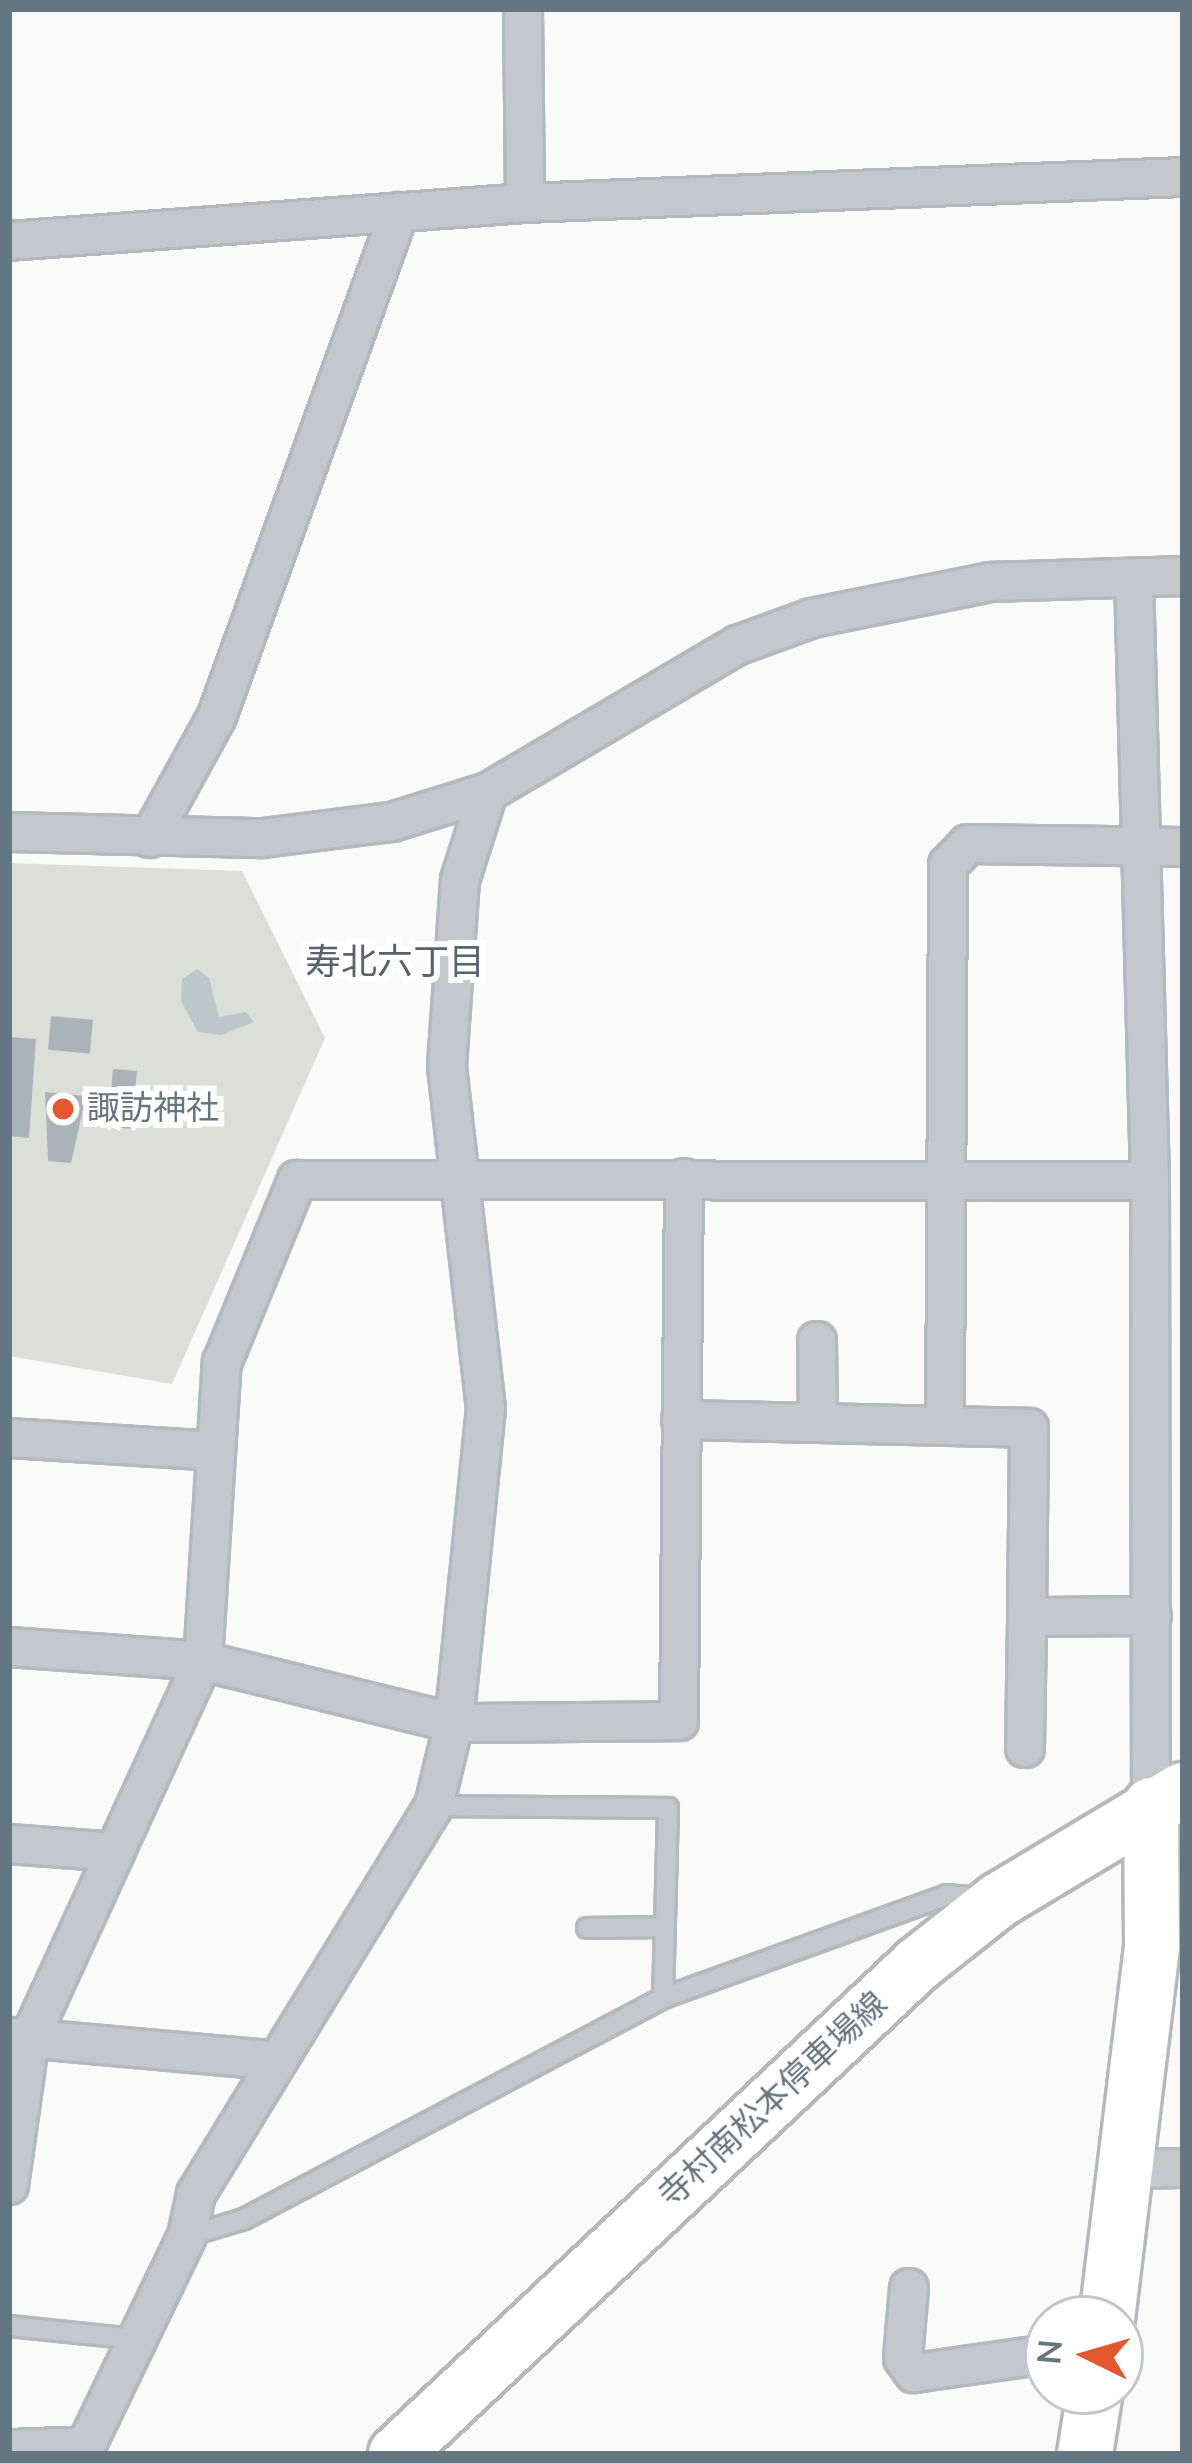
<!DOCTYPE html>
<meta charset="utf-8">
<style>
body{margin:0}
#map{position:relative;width:1192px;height:2463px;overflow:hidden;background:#fafaf8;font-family:"Nunito Sans","Noto Sans JP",sans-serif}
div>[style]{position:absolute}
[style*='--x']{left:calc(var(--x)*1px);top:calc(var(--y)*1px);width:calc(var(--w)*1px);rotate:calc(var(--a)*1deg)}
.green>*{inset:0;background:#dadfd7}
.water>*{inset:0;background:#bbc7cb}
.building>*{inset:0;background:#aab3b9;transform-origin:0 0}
.roads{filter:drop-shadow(3px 0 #b3babf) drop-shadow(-3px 0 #b3babf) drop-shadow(0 3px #b3babf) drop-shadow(0 -3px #b3babf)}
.lane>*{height:18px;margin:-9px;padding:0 9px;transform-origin:9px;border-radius:9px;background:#c3c8cc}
.street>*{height:36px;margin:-18px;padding:0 18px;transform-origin:18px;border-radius:18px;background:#c3c8cc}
.secondary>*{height:54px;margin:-27px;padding:0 27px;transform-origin:27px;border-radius:27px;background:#fff}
.dots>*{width:33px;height:33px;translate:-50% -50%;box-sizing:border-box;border:6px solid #fff;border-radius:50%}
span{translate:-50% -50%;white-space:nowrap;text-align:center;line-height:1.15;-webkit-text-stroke:12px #fff;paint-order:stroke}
.poi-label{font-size:33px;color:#657683}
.left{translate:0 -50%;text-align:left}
.street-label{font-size:33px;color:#657683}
.neighbourhood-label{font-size:36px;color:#57646e}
.frame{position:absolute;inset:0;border:12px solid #657683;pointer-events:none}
.north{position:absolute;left:1024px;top:2295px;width:120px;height:120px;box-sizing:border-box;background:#fff;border:3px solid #c1c8cd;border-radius:50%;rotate:275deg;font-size:33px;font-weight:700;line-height:48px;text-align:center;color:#657683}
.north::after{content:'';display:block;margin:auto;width:42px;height:54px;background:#e4572e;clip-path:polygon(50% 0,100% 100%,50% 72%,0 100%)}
</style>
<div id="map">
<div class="green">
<i style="clip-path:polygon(9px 863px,242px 871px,325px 1038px,172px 1384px,9px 1356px)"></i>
</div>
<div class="water">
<i style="clip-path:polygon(197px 969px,209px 978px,219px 1017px,246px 1012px,254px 1022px,221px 1035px,198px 1032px,181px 1001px,182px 979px)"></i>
</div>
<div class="building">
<i style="left:51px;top:1016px;width:42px;height:34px;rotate:5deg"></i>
<i style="clip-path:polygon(9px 1037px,36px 1039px,29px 1138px,9px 1136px)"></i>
<i style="left:113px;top:1069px;width:24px;height:58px;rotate:5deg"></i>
<i style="clip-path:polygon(45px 1092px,86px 1096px,71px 1163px,48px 1161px)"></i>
</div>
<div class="roads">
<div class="lane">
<i style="--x:434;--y:1806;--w:234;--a:0.5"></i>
<i style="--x:668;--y:1808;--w:190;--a:91.5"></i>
<i style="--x:587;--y:1928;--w:78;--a:-0.7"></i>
<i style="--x:187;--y:2236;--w:59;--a:-16.6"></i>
<i style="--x:244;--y:2219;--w:474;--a:-27.8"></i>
<i style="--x:663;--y:1998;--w:302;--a:-19.9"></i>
<i style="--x:947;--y:1895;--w:36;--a:5"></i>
<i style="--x:9;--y:2326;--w:126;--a:5.9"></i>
</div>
<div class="street">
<i style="--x:523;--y:9;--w:194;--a:89.4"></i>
<i style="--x:9;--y:241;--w:517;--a:-4.21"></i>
<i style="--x:525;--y:203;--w:659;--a:-2.26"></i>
<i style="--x:1134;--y:578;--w:603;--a:88.48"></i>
<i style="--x:1150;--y:1181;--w:624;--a:89.91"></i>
<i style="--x:9;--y:832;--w:254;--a:1.4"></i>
<i style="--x:263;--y:838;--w:130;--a:-7.1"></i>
<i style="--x:392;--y:822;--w:101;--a:-17.4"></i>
<i style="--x:488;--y:792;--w:290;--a:-30.5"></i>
<i style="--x:738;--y:645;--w:79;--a:-20"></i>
<i style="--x:812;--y:618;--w:183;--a:-11.4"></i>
<i style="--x:991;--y:582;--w:192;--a:-1.8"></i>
<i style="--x:150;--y:838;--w:139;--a:-61.2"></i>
<i style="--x:217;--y:716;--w:536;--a:-70.14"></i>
<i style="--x:817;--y:1341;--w:81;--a:89.3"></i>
<i style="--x:681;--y:1420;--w:348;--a:1.3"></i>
<i style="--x:1029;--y:1428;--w:189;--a:90.6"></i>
<i style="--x:1027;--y:1617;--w:125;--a:-0.5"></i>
<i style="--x:945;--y:1423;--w:558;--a:-89.69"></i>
<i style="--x:948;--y:865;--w:29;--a:-46"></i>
<i style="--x:968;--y:844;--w:215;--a:0.8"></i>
<i style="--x:9;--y:1438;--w:206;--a:3.6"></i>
<i style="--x:9;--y:1647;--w:195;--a:4.1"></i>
<i style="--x:203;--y:1661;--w:259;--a:13.9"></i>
<i style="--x:454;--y:1723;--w:225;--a:-0.5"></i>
<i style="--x:679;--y:1721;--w:543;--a:-89.47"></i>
<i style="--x:1025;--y:1748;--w:131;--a:-89.1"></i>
<i style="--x:9;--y:1844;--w:106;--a:4.3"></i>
<i style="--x:115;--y:1852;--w:210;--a:-65.3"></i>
<i style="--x:203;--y:1661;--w:299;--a:-86.4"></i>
<i style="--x:222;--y:1363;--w:198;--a:-67.7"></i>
<i style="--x:297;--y:1180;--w:853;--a:0.07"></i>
<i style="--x:12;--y:2037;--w:260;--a:5.1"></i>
<i style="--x:1132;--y:2169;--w:51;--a:-1.1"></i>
<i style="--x:9;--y:2185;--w:148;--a:-81.9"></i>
<i style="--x:30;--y:2038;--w:205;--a:-65.4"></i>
<i style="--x:909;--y:2288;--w:70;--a:94.9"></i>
<i style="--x:903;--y:2358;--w:19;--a:54"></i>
<i style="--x:914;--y:2373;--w:135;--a:-8.1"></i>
<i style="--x:9;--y:2449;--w:77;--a:-2.2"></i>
<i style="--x:86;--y:2446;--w:233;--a:-64.3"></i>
<i style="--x:187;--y:2236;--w:43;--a:-77.9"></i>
<i style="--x:196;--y:2194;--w:455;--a:-58.5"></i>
<i style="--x:434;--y:1806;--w:85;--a:-76.5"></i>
<i style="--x:454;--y:1723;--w:316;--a:-84.2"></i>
<i style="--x:486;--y:1409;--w:345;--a:-96.5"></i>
<i style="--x:447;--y:1066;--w:186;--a:-86"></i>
<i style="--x:460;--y:880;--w:92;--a:-72.3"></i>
</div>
<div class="secondary">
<i style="--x:1107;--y:2319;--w:377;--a:-83.1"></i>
<i style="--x:1152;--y:1945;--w:140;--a:-90.4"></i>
<i style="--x:396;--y:2454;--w:716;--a:-43.19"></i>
<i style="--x:918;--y:1964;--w:103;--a:-38.3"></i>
<i style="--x:999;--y:1900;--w:214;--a:-30.9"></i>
<i style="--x:1085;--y:2454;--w:64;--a:-81"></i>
</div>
</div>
<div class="dots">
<i style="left:63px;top:1109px;background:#e4572e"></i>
</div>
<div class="poi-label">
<span class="left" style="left:87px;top:1109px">諏訪神社</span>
</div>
<div class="street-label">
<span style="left:773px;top:2100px;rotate:-43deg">寺村南松本停車場線</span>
</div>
<div class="neighbourhood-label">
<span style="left:395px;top:963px">寿北六丁目</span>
</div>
<div class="frame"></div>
<div class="north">N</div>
</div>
